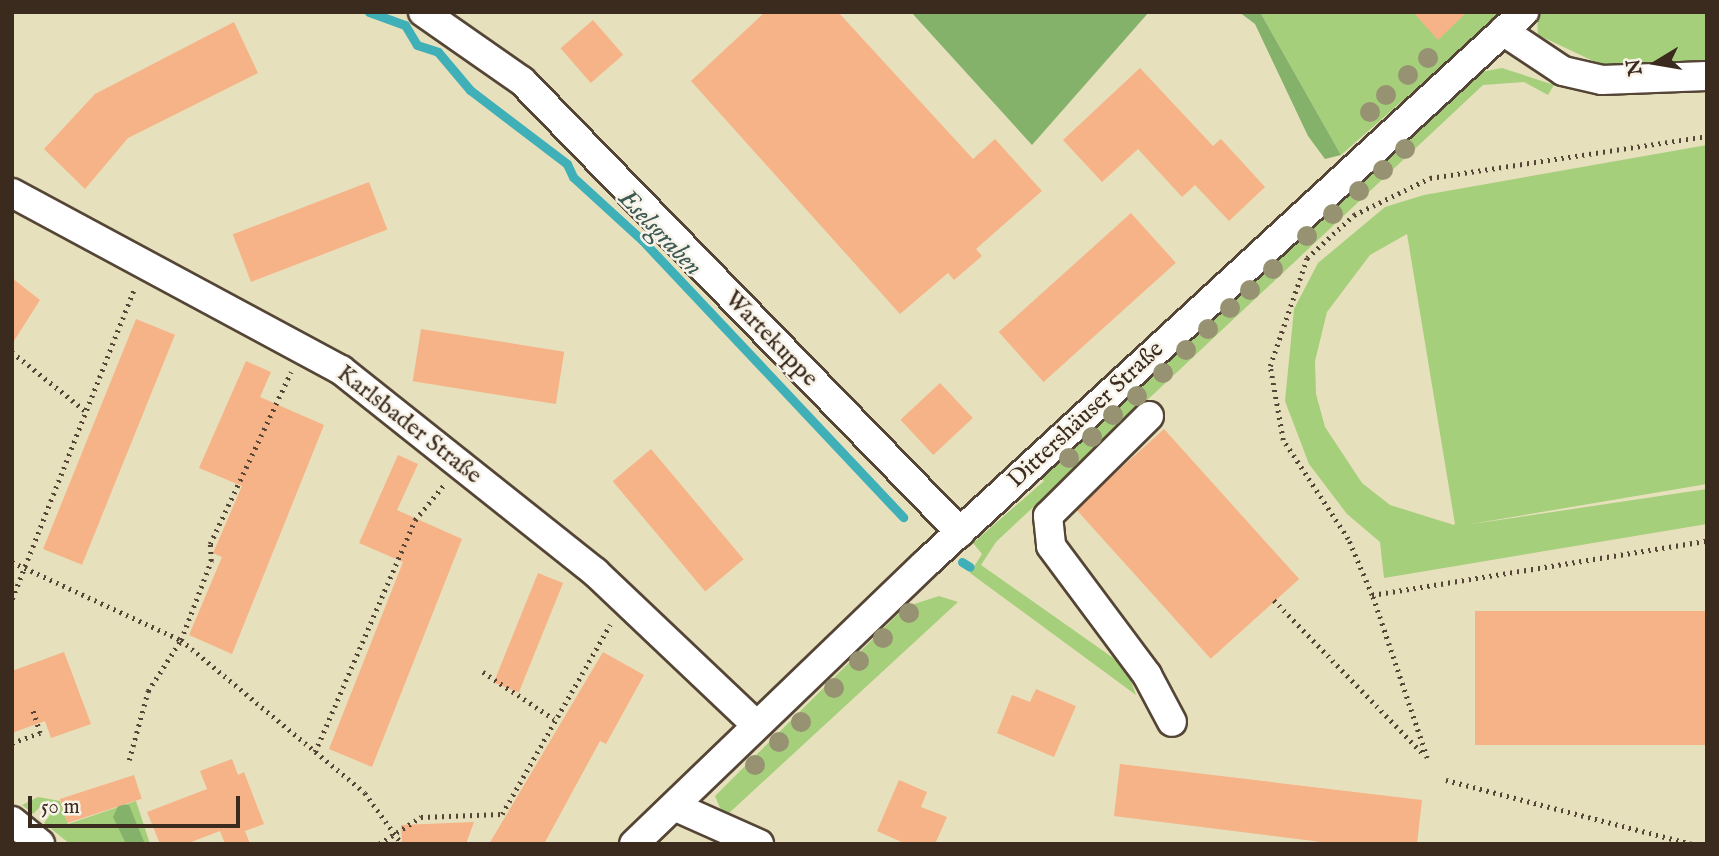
<!DOCTYPE html>
<meta charset="utf-8">
<style>
body{margin:0}
#map{position:relative;width:1719px;height:856px;overflow:hidden;background:#e7e0bc;font-family:"IM FELL English",serif}
div>[style]{position:absolute}
[style*='--x']{left:calc(var(--x)*1px);top:calc(var(--y)*1px);width:calc(var(--w)*1px);rotate:calc(var(--a)*1deg)}
.green>*{inset:0;background:#a5cf7b}
.forest>*{inset:0;background:#84b26b}
.stream>*{height:9px;margin:-4.5px;padding:0 4.5px;transform-origin:4.5px;border-radius:4.5px;background:#3fb0b8}
.building>*{inset:0;background:#f6b388;transform-origin:0 0}
.path>*{height:4.5px;margin-top:-2.25px;transform-origin:0;background:repeating-linear-gradient(90deg,#554536 0 2px,transparent 0 7px)}
.roads{filter:drop-shadow(2px 0 #554536) drop-shadow(-2px 0 #554536) drop-shadow(0 2px #554536) drop-shadow(0 -2px #554536)}
.minor>*{height:28px;margin:-14px;padding:0 14px;transform-origin:14px;border-radius:14px;background:#fff}
.trees>*{width:20px;height:20px;margin:-10px;border-radius:50%;background:#979272}
span{translate:-50% -50%;white-space:nowrap;text-align:center;line-height:1.15;-webkit-text-stroke:5px #f7f3e8;paint-order:stroke}
.street-label{font-size:24px;color:#3b2a1e}
.water-label{font-size:26px;color:#3c5954;font-style:italic}
.frame{position:absolute;inset:0;border:14px solid #3b2a1e;pointer-events:none}
.north{position:absolute;left:1621px;top:28px;width:70px;height:70px;-webkit-text-stroke:5px #f7f3e8;paint-order:stroke;rotate:259deg;font-size:19px;font-weight:700;line-height:28px;text-align:center;color:#3b2a1e}
.north::after{content:'';display:block;margin:auto;width:24px;height:32px;background:#3b2a1e;clip-path:polygon(50% 0,100% 100%,50% 72%,0 100%)}
.scale{position:absolute;left:28px;top:796px;width:212px;height:32px;box-sizing:border-box;border:4px solid #3b2a1e;border-top:0;padding-left:9px;font-size:21px;line-height:24px;white-space:nowrap;color:#3b2a1e;-webkit-text-stroke:5px #f7f3e8;paint-order:stroke}
</style>
<div id="map">
<div class="green">
<i style="clip-path:polygon(1260px 12px,1503px 12px,1341px 155px)"></i>
<i style="clip-path:polygon(1543px 12px,1707px 12px,1707px 61px,1604px 66px,1538px 35px,1537px 18px)"></i>
<i style="clip-path:polygon(1502px 68px,1554px 85px,1548px 95px,1524px 82px,1483px 85px,996px 542px,981px 565px,1126px 667px,1136px 695px,970px 573px,982px 554px,973px 543px,1044px 481px,1038px 473px,1481px 72px)"></i>
<i style="clip-path:polygon(evenodd,1707px 145px,1707px 484px,1465px 525px,1707px 489px,1707px 524px,1384px 578px,1380px 542px,1347px 514px,1309px 464px,1285px 401px,1294px 309px,1318px 263px,1385px 207px,1424px 195px,1707px 145px,1407px 234px,1455px 524px,1454px 525px,1390px 505px,1362px 483px,1325px 427px,1316px 394px,1315px 361px,1327px 312px,1370px 255px,1407px 234px)"></i>
<i style="clip-path:polygon(939px 596px,958px 602px,728px 814px,720px 808px,715px 796px,905px 607px)"></i>
<i style="clip-path:polygon(38px 797px,60px 801px,68px 824px,136px 801px,150px 844px,70px 844px,44px 823px,50px 815px,40px 807px,33px 814px,22px 805px)"></i>
</div>
<div class="forest">
<i style="clip-path:polygon(911px 12px,1149px 12px,1032px 145px)"></i>
<i style="clip-path:polygon(1239px 12px,1260px 12px,1341px 155px,1325px 159px,1308px 136px,1255px 24px)"></i>
<i style="clip-path:polygon(119px 804px,129px 805px,145px 844px,126px 844px,113px 817px)"></i>
</div>
<div class="stream">
<i style="--x:369;--y:12;--w:38;--a:20"></i>
<i style="--x:405;--y:25;--w:23;--a:59"></i>
<i style="--x:417;--y:45;--w:22;--a:18"></i>
<i style="--x:438;--y:52;--w:50;--a:49.9"></i>
<i style="--x:470;--y:90;--w:122;--a:37.3"></i>
<i style="--x:567;--y:164;--w:14;--a:65"></i>
<i style="--x:573;--y:177;--w:93;--a:42.4"></i>
<i style="--x:642;--y:240;--w:381;--a:46.7"></i>
<i style="--x:962;--y:562;--w:9;--a:32"></i>
</div>
<div class="building">
<i style="clip-path:polygon(765px 12px,838px 12px,973px 159px,995px 139px,1042px 191px,976px 249px,982px 256px,954px 280px,948px 273px,900px 314px,691px 81px)"></i>
<i style="clip-path:polygon(1413px 12px,1467px 12px,1438px 40px)"></i>
<i style="left:593px;top:20px;width:46px;height:43px;rotate:49deg"></i>
<i style="clip-path:polygon(234px 22px,258px 73px,128px 138px,85px 189px,44px 149px,95px 94px)"></i>
<i style="clip-path:polygon(1140px 68px,1213px 146px,1221px 139px,1265px 187px,1229px 221px,1195px 185px,1182px 197px,1138px 149px,1102px 182px,1063px 140px)"></i>
<i style="left:369px;top:182px;width:51px;height:146px;rotate:69deg"></i>
<i style="left:1131px;top:213px;width:67px;height:178px;rotate:48deg"></i>
<i style="clip-path:polygon(12px 278px,40px 300px,12px 344px)"></i>
<i style="left:136px;top:319px;width:42px;height:248px;rotate:22deg"></i>
<i style="left:421px;top:329px;width:145px;height:53px;rotate:9deg"></i>
<i style="clip-path:polygon(246px 361px,271px 372px,260px 397px,324px 425px,232px 654px,189px 635px,222px 557px,213px 553px,242px 486px,199px 468px)"></i>
<i style="left:940px;top:383px;width:48px;height:54px;rotate:47deg"></i>
<i style="left:1164px;top:429px;width:202px;height:119px;rotate:48deg"></i>
<i style="left:651px;top:449px;width:144px;height:50px;rotate:50deg"></i>
<i style="clip-path:polygon(398px 455px,418px 464px,397px 510px,462px 539px,372px 767px,329px 749px,403px 562px,359px 543px)"></i>
<i style="left:538px;top:573px;width:27px;height:118px;rotate:22deg"></i>
<i style="left:1707px;top:611px;width:134px;height:232px;rotate:90deg"></i>
<i style="clip-path:polygon(64px 652px,91px 724px,51px 738px,45px 721px,12px 733px,12px 671px)"></i>
<i style="clip-path:polygon(603px 652px,644px 675px,606px 744px,600px 741px,544px 844px,489px 844px)"></i>
<i style="clip-path:polygon(1036px 689px,1076px 706px,1054px 757px,997px 733px,1012px 695px,1030px 702px)"></i>
<i style="clip-path:polygon(232px 759px,238px 775px,244px 772px,264px 824px,245px 831px,250px 844px,225px 844px,220px 831px,186px 844px,160px 844px,147px 812px,207px 789px,200px 771px)"></i>
<i style="clip-path:polygon(1120px 764px,1422px 800px,1417px 844px,1337px 844px,1114px 816px)"></i>
<i style="left:134px;top:775px;width:25px;height:78px;rotate:72deg"></i>
<i style="clip-path:polygon(899px 780px,927px 792px,921px 807px,947px 817px,935px 844px,906px 844px,877px 831px)"></i>
<i style="clip-path:polygon(474px 822px,466px 844px,402px 844px,401px 825px)"></i>
</div>
<div class="path">
<i style="--x:12;--y:352;--w:96;--a:38.7"></i>
<i style="--x:12;--y:562;--w:186;--a:24.8"></i>
<i style="--x:181;--y:640;--w:239;--a:39.7"></i>
<i style="--x:365;--y:793;--w:63;--a:54"></i>
<i style="--x:1372;--y:595;--w:61;--a:-113.2"></i>
<i style="--x:1348;--y:539;--w:118;--a:-123.3"></i>
<i style="--x:1283;--y:440;--w:75;--a:-100"></i>
<i style="--x:1270;--y:366;--w:114;--a:-71.1"></i>
<i style="--x:1307;--y:258;--w:64;--a:-42.5"></i>
<i style="--x:1354;--y:215;--w:85;--a:-26"></i>
<i style="--x:1430;--y:178;--w:280;--a:-8.6"></i>
<i style="--x:12;--y:599;--w:332;--a:-68.5"></i>
<i style="--x:1274;--y:600;--w:216;--a:45.9"></i>
<i style="--x:483;--y:672;--w:85;--a:33.5"></i>
<i style="--x:12;--y:743;--w:30;--a:-20"></i>
<i style="--x:40;--y:733;--w:25;--a:-108"></i>
<i style="--x:315;--y:752;--w:253;--a:-66.7"></i>
<i style="--x:415;--y:520;--w:44;--a:-50.5"></i>
<i style="--x:1427;--y:758;--w:172;--a:-108.6"></i>
<i style="--x:1372;--y:595;--w:339;--a:-9.2"></i>
<i style="--x:129;--y:760;--w:72;--a:-74.6"></i>
<i style="--x:148;--y:691;--w:61;--a:-57.1"></i>
<i style="--x:181;--y:640;--w:85;--a:-69.2"></i>
<i style="--x:211;--y:561;--w:17;--a:-93"></i>
<i style="--x:210;--y:544;--w:190;--a:-64.8"></i>
<i style="--x:1446;--y:780;--w:254;--a:14.6"></i>
<i style="--x:379;--y:844;--w:50;--a:-32.7"></i>
<i style="--x:421;--y:817;--w:81;--a:-2.1"></i>
<i style="--x:502;--y:814;--w:218;--a:-60.3"></i>
</div>
<div class="roads">
<div class="minor">
<i style="--x:423;--y:12;--w:121;--a:34.9"></i>
<i style="--x:522;--y:81;--w:629;--a:45.84"></i>
<i style="--x:1503;--y:31;--w:72;--a:33.7"></i>
<i style="--x:1563;--y:71;--w:40;--a:13"></i>
<i style="--x:1602;--y:80;--w:105;--a:-2.2"></i>
<i style="--x:12;--y:193;--w:374;--a:28.3"></i>
<i style="--x:341;--y:370;--w:325;--a:38.5"></i>
<i style="--x:595;--y:572;--w:222;--a:43.5"></i>
<i style="--x:1149;--y:416;--w:142;--a:135.3"></i>
<i style="--x:1048;--y:516;--w:30;--a:84"></i>
<i style="--x:1051;--y:546;--w:161;--a:53.3"></i>
<i style="--x:1147;--y:675;--w:53;--a:62"></i>
<i style="--x:676;--y:807;--w:91;--a:24"></i>
<i style="--x:12;--y:821;--w:36;--a:39"></i>
<i style="--x:634;--y:844;--w:404;--a:-43.9"></i>
<i style="--x:925;--y:564;--w:815;--a:-42.66"></i>
</div>
</div>
<div class="trees">
<i style="left:1428px;top:58px"></i>
<i style="left:1408px;top:75px"></i>
<i style="left:1386px;top:95px"></i>
<i style="left:1370px;top:112px"></i>
<i style="left:1405px;top:149px"></i>
<i style="left:1383px;top:170px"></i>
<i style="left:1359px;top:191px"></i>
<i style="left:1333px;top:214px"></i>
<i style="left:1307px;top:236px"></i>
<i style="left:1273px;top:269px"></i>
<i style="left:1250px;top:290px"></i>
<i style="left:1230px;top:308px"></i>
<i style="left:1208px;top:329px"></i>
<i style="left:1186px;top:350px"></i>
<i style="left:1163px;top:373px"></i>
<i style="left:1137px;top:396px"></i>
<i style="left:1113px;top:415px"></i>
<i style="left:1092px;top:437px"></i>
<i style="left:1069px;top:458px"></i>
<i style="left:909px;top:613px"></i>
<i style="left:883px;top:638px"></i>
<i style="left:859px;top:661px"></i>
<i style="left:834px;top:688px"></i>
<i style="left:801px;top:722px"></i>
<i style="left:779px;top:742px"></i>
<i style="left:755px;top:765px"></i>
</div>
<div class="street-label">
<span style="left:771px;top:339px;rotate:46deg">Wartekuppe</span>
<span style="left:1086px;top:415px;rotate:-43deg">Dittershäuser Straße</span>
<span style="left:409px;top:425px;rotate:38deg">Karlsbader Straße</span>
</div>
<div class="water-label">
<span style="left:660px;top:233px;rotate:46deg">Eselsgraben</span>
</div>
<div class="frame"></div>
<div class="north">N</div>
<div class="scale">50 m</div>
</div>
